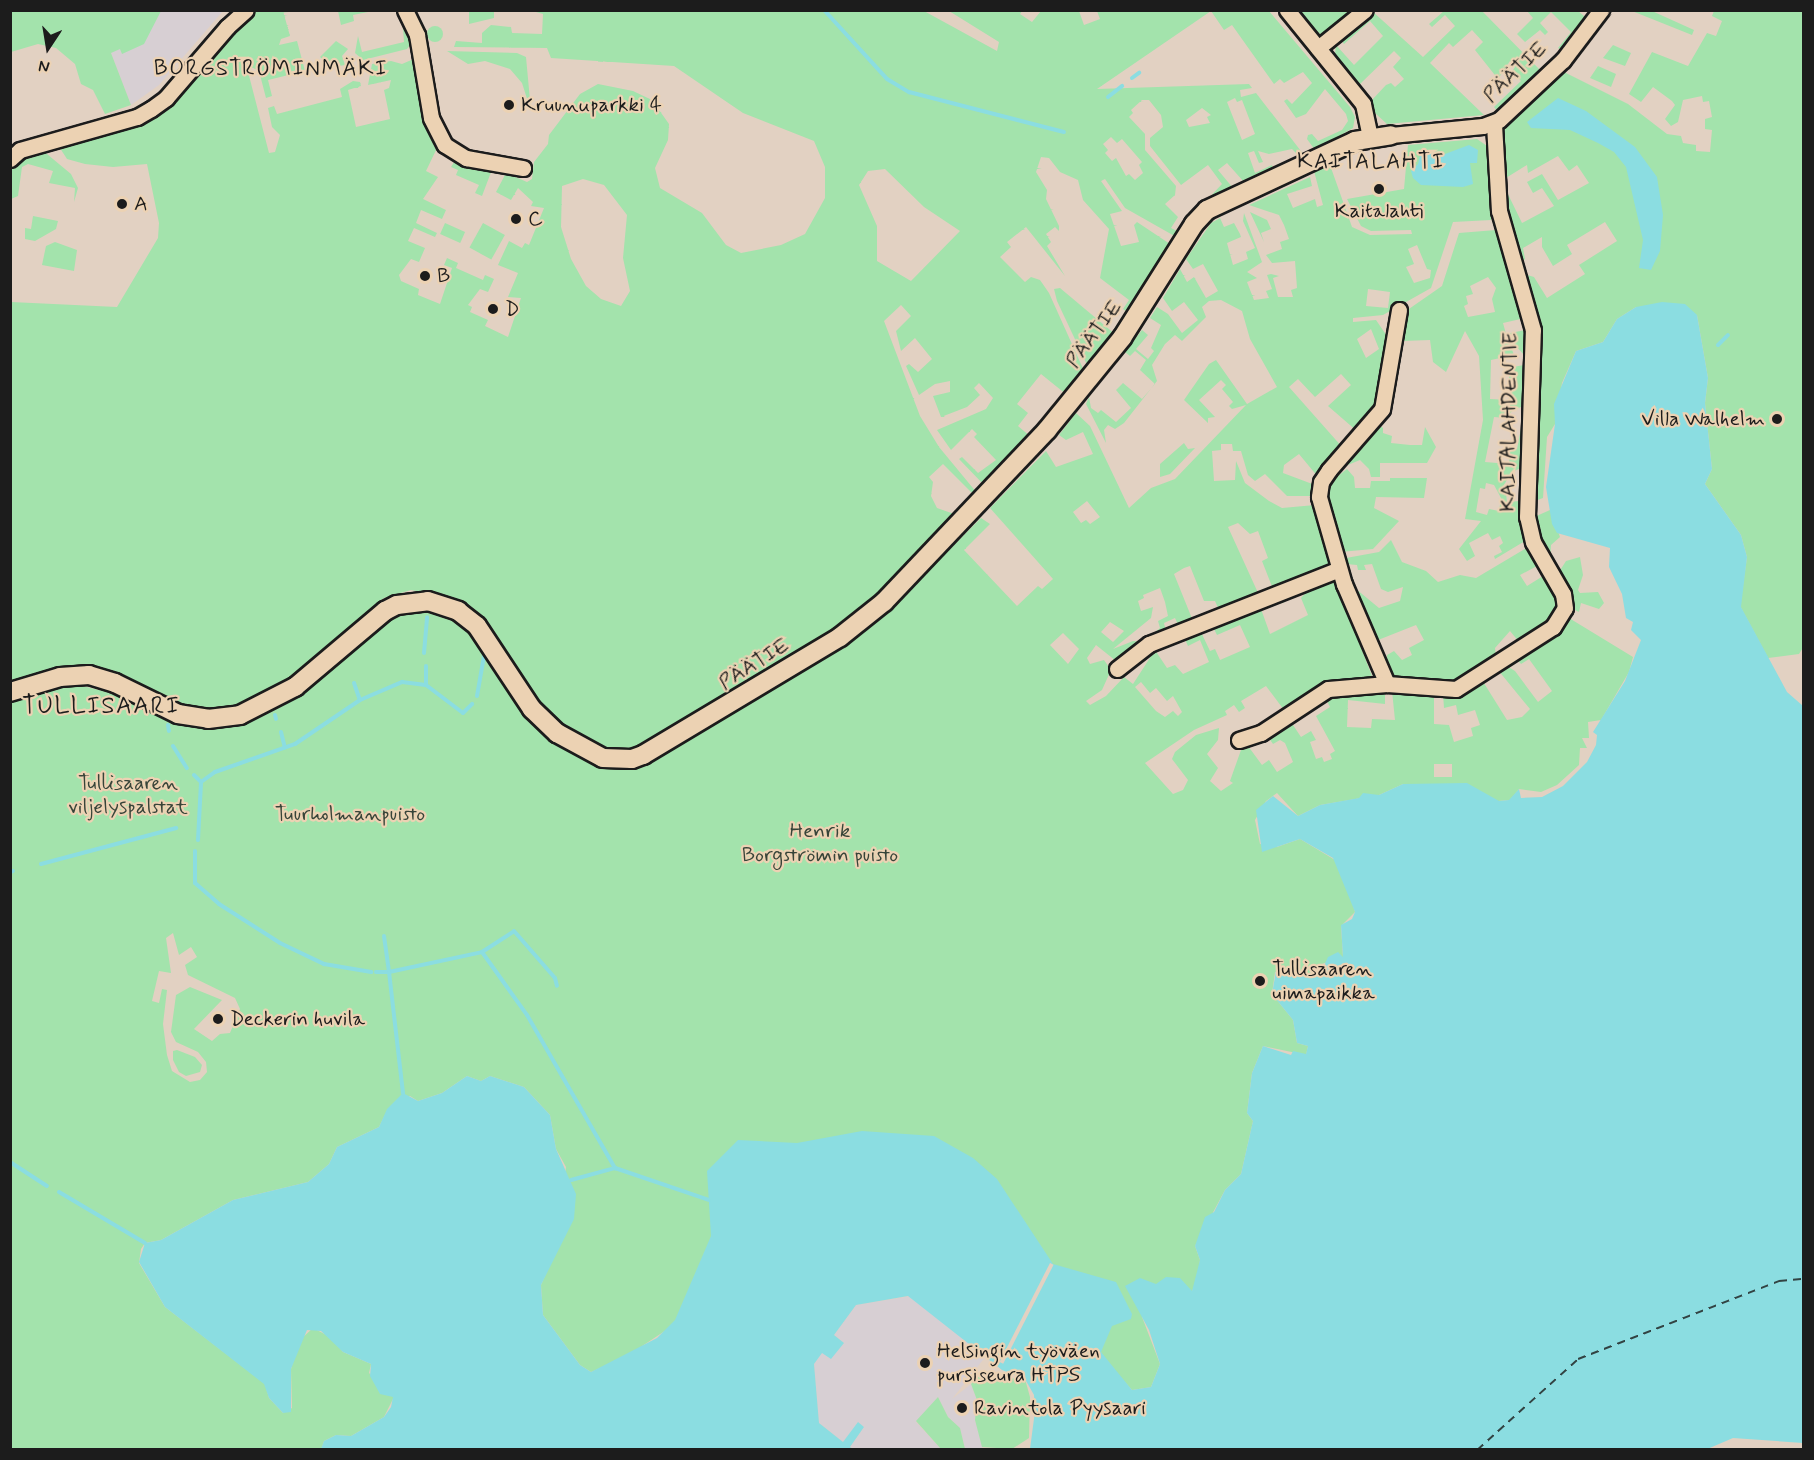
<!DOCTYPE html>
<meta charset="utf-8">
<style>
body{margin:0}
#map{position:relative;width:1814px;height:1460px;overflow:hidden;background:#e2d1c2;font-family:Mynerve,sans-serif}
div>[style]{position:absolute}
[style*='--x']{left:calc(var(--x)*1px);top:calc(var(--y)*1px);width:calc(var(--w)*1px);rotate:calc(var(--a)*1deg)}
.built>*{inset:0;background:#d7cfd3}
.green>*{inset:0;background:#a3e3ac;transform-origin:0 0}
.round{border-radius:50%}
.water>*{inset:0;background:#8bdde1}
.pier>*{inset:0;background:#e2d1c2;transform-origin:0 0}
.stream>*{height:4px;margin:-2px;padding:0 2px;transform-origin:2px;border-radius:2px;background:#8bdde1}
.ferry>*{height:1.5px;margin-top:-0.75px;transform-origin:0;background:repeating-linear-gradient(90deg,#324343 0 8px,transparent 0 14px)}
.roads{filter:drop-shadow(2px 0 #1c1c1c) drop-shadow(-2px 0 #1c1c1c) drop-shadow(0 2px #1c1c1c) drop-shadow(0 -2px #1c1c1c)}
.minor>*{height:15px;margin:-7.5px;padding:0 7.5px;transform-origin:7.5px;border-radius:7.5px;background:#ecd2b3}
.tertiary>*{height:18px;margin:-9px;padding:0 9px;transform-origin:9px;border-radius:9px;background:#ecd2b3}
.dots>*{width:16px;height:16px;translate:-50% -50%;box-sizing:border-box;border:3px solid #ecd2b3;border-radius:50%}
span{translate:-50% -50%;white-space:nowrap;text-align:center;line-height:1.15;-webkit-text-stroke:4.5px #ecd2b3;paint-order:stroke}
.street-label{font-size:21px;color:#1c1c1c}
.poi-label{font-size:21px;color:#1c1c1c}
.left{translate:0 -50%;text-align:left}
.right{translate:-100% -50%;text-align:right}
.park-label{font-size:21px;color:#374439}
.neighbourhood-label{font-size:22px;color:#1c1c1c;letter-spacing:1.5px}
.quarter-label{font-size:24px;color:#1c1c1c;letter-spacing:1.5px}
.frame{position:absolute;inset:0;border:12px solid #1c1c1c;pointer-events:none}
.north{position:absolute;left:18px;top:18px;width:60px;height:60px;-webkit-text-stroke:4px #ecd2b3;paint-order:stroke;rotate:192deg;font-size:16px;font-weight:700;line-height:24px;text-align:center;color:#1c1c1c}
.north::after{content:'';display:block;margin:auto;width:21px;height:27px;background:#1c1c1c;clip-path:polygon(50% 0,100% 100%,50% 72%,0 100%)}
</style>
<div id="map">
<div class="built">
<i style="clip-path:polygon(114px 11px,223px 11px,159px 85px,131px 105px,111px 53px)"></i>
<i style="clip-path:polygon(911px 1296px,986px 1356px,952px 1399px,971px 1384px,977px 1400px,975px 1420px,983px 1449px,965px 1449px,960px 1428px,948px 1417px,938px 1397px,916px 1422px,941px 1449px,853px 1449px,850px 1447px,864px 1427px,858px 1423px,843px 1442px,819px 1423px,814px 1364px,822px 1352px,831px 1358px,844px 1343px,834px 1335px,856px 1305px)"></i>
</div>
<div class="green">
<i style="clip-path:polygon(evenodd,258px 10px,283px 11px,290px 36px,281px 39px,279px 45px,297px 41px,305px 71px,268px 80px,272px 96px,266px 98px,259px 71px,246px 64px,269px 153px,275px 152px,280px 135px,272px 127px,268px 108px,274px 106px,277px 114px,342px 97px,340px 89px,353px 81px,360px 82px,361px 86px,348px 90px,356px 127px,390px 119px,384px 90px,389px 88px,391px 80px,368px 85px,372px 64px,391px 61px,402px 64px,416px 58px,426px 124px,438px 146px,426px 171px,438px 177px,423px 199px,446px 210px,442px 219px,421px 210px,416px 223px,437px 233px,435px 237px,414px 228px,408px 241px,425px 248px,419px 262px,411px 259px,399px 275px,401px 281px,419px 289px,418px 295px,440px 304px,452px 268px,444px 265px,447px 258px,458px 263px,456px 268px,483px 280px,485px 275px,494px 279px,488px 292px,480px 289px,468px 305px,472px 307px,470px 312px,488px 320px,485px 326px,508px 337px,521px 298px,508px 297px,518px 273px,498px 265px,509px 241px,522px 248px,525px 243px,529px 245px,544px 208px,531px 206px,533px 202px,518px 188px,511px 200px,496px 192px,506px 173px,527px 182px,532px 179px,534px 162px,548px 144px,549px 135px,580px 94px,598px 84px,633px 91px,652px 100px,669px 124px,668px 140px,655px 168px,660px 188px,702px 213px,726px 245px,741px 253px,781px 245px,805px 234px,825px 198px,825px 167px,814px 141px,743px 113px,674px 66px,551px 58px,547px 48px,454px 47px,456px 41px,482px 43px,482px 33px,491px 25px,511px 27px,512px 33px,542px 34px,543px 14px,529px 10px,924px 11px,997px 51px,999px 42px,949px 11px,1022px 11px,1020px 14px,1032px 22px,1041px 11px,1079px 11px,1084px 25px,1100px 19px,1097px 11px,1269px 11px,1350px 107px,1355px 117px,1353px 128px,1315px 150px,1307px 139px,1308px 135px,1312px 134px,1318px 141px,1342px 130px,1348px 121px,1346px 114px,1325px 89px,1306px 114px,1296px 118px,1284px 101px,1287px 99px,1292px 104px,1312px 83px,1303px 72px,1284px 83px,1280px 79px,1274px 84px,1232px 25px,1224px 30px,1211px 11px,1097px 89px,1249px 84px,1252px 88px,1240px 90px,1241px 97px,1256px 93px,1304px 155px,1300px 157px,1292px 149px,1269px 154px,1258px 151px,1263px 162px,1259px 163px,1254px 151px,1248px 153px,1255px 173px,1272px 165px,1273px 169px,1244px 182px,1227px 163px,1218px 170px,1233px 188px,1205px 202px,1222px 184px,1208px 165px,1181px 185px,1150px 146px,1150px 138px,1163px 127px,1161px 115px,1149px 100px,1142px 100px,1131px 110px,1133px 113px,1129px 117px,1145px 134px,1145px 150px,1176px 186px,1175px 195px,1165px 204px,1178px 217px,1171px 228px,1181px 233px,1178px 238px,1125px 208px,1105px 179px,1101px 181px,1122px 211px,1110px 214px,1121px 246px,1139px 242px,1134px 225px,1137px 222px,1173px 246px,1130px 314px,1123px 309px,1129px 300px,1100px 278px,1109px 229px,1083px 200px,1078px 180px,1060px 172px,1049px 158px,1041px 157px,1036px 172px,1047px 190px,1046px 199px,1059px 226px,1059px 231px,1055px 227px,1046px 234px,1051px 242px,1047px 246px,1065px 276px,1026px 227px,1007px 242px,1011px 247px,1000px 257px,1025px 282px,1031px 277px,1040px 280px,1049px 293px,1085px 373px,1067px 395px,1041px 374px,1017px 404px,1028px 413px,1018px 426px,1031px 437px,985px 486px,959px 459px,962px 457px,978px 473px,996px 460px,974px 437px,977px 434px,972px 429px,951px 450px,937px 430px,986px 409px,993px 398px,979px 383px,974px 388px,980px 395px,967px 407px,941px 417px,933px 396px,950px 392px,950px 381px,935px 384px,919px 395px,906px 366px,909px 364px,918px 372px,932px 359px,915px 338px,901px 351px,896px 331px,911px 316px,901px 305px,884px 321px,920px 416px,939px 447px,977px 493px,975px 496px,943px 464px,929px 477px,933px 482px,931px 496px,937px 508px,957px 515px,936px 539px,948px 551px,981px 518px,990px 524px,964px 550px,1017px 606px,1038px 586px,1042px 589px,1053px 579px,990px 508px,1046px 451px,1056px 467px,1093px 454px,1083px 432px,1066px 440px,1059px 435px,1076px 413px,1090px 426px,1129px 508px,1151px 488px,1175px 479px,1246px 405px,1232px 409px,1229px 406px,1233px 402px,1222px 389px,1226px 385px,1221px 380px,1199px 400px,1215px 417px,1208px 418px,1208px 423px,1184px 400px,1209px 364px,1216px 360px,1247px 404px,1277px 387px,1250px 339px,1242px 311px,1221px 300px,1209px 301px,1202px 307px,1206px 317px,1182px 341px,1175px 335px,1165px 344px,1152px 365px,1157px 381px,1124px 423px,1115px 429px,1108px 425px,1104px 430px,1106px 443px,1086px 404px,1089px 397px,1091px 408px,1098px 413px,1101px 410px,1116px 422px,1131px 408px,1116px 390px,1123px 383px,1142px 399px,1155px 384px,1140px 370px,1146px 360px,1135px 351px,1130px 356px,1125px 352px,1142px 330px,1148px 335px,1136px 349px,1148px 359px,1154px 351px,1151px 348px,1161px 325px,1150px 318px,1157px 307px,1168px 314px,1182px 333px,1198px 320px,1184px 302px,1172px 311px,1163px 298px,1180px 269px,1187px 282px,1194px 277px,1206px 298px,1218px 291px,1203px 264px,1193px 269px,1186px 259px,1211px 223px,1220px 218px,1224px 227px,1234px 223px,1240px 234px,1241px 237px,1227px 243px,1233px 265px,1248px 259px,1246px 252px,1255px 248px,1243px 221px,1244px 213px,1262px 262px,1247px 272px,1257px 278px,1247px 282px,1254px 300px,1269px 298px,1266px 291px,1272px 289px,1267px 275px,1271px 274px,1279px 276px,1273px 278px,1278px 297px,1293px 297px,1291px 290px,1297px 288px,1295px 261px,1272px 263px,1266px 255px,1282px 249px,1280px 242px,1289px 239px,1284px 225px,1279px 215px,1249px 205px,1310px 177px,1312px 186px,1287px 194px,1293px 208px,1315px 199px,1317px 207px,1323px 205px,1314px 171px,1330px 165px,1352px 227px,1370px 235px,1412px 234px,1411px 230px,1371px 231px,1361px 226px,1347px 199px,1404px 189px,1408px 145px,1477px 139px,1490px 148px,1491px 220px,1453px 222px,1431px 288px,1383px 315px,1353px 318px,1353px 322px,1376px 320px,1391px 342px,1381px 404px,1358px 432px,1328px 406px,1351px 385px,1341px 374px,1315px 397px,1298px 379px,1289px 387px,1343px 448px,1318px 477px,1299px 454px,1284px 465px,1283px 473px,1315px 485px,1312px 496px,1287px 496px,1265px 474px,1255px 481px,1248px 475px,1241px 451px,1233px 451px,1232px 444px,1221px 444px,1221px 450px,1212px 451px,1214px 481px,1235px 480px,1236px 461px,1245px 483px,1269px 501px,1282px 508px,1315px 505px,1332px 562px,1328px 567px,1273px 589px,1262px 561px,1268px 558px,1258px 531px,1250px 534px,1238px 523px,1228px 527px,1259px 595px,1219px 610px,1215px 601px,1204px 601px,1190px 566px,1184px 568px,1174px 574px,1193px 621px,1179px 627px,1175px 618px,1164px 623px,1166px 632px,1156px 637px,1154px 633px,1160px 628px,1158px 621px,1168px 616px,1165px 602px,1160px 588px,1143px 595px,1144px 598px,1138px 601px,1141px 611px,1153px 607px,1151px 618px,1113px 649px,1133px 641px,1143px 642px,1116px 661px,1096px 645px,1087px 658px,1090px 664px,1104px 660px,1111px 670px,1102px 690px,1086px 701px,1090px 705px,1106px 696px,1124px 677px,1133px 684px,1155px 650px,1167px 668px,1175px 665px,1183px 674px,1209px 662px,1200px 640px,1188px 646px,1184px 637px,1200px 630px,1210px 651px,1215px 649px,1220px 660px,1250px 647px,1240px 625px,1217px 635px,1212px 625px,1283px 595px,1285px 602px,1261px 609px,1270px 634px,1308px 615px,1301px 598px,1318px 580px,1334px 578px,1372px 676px,1284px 710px,1266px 686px,1241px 701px,1245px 708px,1239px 712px,1234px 705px,1225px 711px,1227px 715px,1194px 730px,1145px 763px,1173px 794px,1183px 790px,1188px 780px,1172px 759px,1175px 752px,1196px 735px,1219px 728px,1218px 740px,1207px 754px,1218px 768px,1210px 781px,1221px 791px,1233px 783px,1230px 781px,1241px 750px,1248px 746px,1262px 765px,1269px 760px,1277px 772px,1293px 762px,1285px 743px,1280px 740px,1273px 744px,1266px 734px,1291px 722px,1301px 737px,1311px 731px,1316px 740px,1310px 742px,1316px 759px,1322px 757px,1324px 762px,1332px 759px,1330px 754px,1335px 751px,1316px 716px,1330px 707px,1326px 699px,1329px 694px,1385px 690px,1385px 704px,1348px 700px,1347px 727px,1371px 728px,1372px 719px,1395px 720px,1392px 691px,1434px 695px,1434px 724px,1449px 725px,1454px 742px,1473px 736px,1471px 728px,1480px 725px,1475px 710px,1458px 715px,1456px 705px,1444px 708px,1443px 694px,1482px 680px,1507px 720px,1522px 717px,1530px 709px,1498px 670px,1505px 665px,1515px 671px,1538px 702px,1552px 691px,1529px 659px,1521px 664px,1516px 658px,1569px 618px,1633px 657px,1629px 672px,1601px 720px,1588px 722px,1589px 738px,1582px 738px,1587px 748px,1580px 748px,1579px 765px,1557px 785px,1541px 792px,1519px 789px,1510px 800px,1498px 801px,1403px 784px,1379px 795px,1320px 805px,1298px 816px,1277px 793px,1266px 801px,1255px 820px,1260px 844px,1277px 847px,1300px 839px,1340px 863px,1355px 912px,1341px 926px,1343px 957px,1322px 964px,1319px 977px,1275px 972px,1272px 994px,1293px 1020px,1297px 1043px,1308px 1046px,1306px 1055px,1263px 1046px,1252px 1073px,1247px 1113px,1253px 1121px,1241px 1174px,1225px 1190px,1195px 1246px,1200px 1260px,1198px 1280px,1192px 1291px,1142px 1317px,1160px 1364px,1151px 1387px,1132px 1390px,1106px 1361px,1047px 1257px,695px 1311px,624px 1358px,591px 1372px,580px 1365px,543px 1315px,541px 1285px,555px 1253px,566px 1167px,556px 1149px,550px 1115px,524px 1087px,490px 1076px,481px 1081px,467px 1076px,442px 1093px,418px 1101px,410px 1096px,387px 1111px,379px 1127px,337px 1147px,329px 1164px,308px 1182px,233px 1200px,161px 1240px,145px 1243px,141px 1249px,139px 1263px,165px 1307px,265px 1384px,269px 1398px,283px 1413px,292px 1408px,291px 1369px,300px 1340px,313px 1328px,332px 1338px,343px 1352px,371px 1364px,369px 1373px,394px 1397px,384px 1417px,351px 1436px,336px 1435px,324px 1441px,321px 1450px,11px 1449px,11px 699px,70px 683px,120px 695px,180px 724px,209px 728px,247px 721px,393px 617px,425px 611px,459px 623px,480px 645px,528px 719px,545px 735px,552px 725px,467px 607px,446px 596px,411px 590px,384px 598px,276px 691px,236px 705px,195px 709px,160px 698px,91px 667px,68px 666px,11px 683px,11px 302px,117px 307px,158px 238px,159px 223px,147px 164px,113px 167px,85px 164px,67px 159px,58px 145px,139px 120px,235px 26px,258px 10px,1235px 98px,1237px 102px,1242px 100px,1255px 134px,1242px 140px,1227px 102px,1235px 98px,258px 10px,1202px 108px,1211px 115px,1207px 117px,1210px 123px,1189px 127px,1186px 120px,1202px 108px,258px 10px,1111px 137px,1117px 143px,1122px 139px,1142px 162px,1139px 165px,1143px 173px,1135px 180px,1129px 174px,1126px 176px,1116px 158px,1112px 161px,1105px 153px,1108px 150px,1103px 144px,1111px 137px,258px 10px,885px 169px,924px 207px,960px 231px,911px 281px,877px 261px,877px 226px,859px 185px,868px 171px,885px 169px,258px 10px,583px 179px,604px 185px,627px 215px,623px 258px,630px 291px,621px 306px,601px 299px,586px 286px,571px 259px,561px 227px,562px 186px,583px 179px,258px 10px,1417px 245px,1427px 269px,1431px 270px,1430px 278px,1414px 283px,1406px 267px,1414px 264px,1408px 249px,1417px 245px,258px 10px,1368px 289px,1390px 292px,1388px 308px,1366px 306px,1368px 289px,258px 10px,1371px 329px,1379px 349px,1366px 358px,1357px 339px,1371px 329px,258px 10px,1087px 501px,1100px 517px,1090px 524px,1086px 520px,1081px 523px,1073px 512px,1087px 501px,258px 10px,1110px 622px,1124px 631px,1113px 642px,1101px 632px,1110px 622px,258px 10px,1063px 633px,1079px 649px,1068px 664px,1050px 645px,1063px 633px,258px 10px,1141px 682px,1150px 693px,1156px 688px,1167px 701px,1173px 696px,1182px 712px,1178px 716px,1173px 711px,1165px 717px,1156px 711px,1135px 687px,1141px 682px,258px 10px,1434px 764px,1452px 764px,1452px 777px,1434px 777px,1434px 764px,258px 10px,173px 933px,179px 955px,191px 947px,197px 957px,185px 965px,188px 975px,235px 998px,240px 1009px,230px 1033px,220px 1034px,212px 1041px,194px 1029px,222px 1000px,190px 987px,176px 995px,171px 1032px,176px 1042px,198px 1052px,206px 1062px,207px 1072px,200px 1080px,190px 1082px,172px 1071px,167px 1055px,163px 1024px,167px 990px,162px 989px,159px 1003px,152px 1001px,159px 971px,171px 973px,166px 938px,173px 933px)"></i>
<i style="clip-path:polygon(10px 11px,161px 11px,144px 44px,122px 54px,120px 49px,111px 53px,131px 105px,105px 114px,93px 90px,81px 84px,75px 64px,56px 48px,38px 44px,11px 52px)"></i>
<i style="clip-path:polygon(338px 11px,338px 10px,373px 11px,353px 15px,354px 21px,341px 25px)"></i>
<i style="clip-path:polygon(469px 11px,494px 11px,494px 18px,469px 24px)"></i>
<i style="clip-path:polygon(1295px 11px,1354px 11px,1327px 34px,1321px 34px,1312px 31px)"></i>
<i style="clip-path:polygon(1372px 11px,1423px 57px,1455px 26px,1445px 15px,1432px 27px,1429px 24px,1444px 11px,1482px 11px,1543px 73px,1498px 112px,1494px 107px,1521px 81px,1512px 71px,1515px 67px,1510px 61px,1498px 79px,1475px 50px,1483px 42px,1472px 30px,1453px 47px,1449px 43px,1430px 63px,1484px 115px,1387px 124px,1375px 113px,1371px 101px,1386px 85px,1391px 83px,1395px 87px,1404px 79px,1393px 67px,1401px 58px,1394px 51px,1359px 85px,1335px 54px,1336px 45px,1354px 65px,1383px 36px,1370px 21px,1344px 44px,1339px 37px)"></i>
<i style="clip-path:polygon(1527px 11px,1578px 11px,1590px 21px,1562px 50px,1558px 48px,1571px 32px,1551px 12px,1540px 23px,1548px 32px,1545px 35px,1540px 30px,1525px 42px,1517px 34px,1533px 18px)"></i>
<i style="clip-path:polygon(1632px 11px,1652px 11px,1694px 30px,1692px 35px)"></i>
<i style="clip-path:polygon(1714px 11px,1803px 11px,1804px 646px,1799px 654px,1768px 658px,1740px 606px,1747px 557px,1741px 535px,1705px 484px,1712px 469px,1705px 403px,1708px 378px,1697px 315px,1636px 307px,1617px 319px,1603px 342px,1576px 351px,1562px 383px,1555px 424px,1547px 437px,1543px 498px,1532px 502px,1539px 316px,1524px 274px,1534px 277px,1547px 298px,1585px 274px,1579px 265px,1617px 241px,1605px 222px,1567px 245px,1572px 254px,1553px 266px,1542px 247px,1542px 237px,1523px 248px,1525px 259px,1521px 262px,1503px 206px,1504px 186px,1522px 223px,1554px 206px,1542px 188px,1533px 193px,1527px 182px,1542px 174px,1558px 200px,1589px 183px,1577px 165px,1569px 171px,1558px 156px,1528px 173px,1527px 165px,1501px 181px,1503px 129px,1564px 72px,1628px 104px,1667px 134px,1681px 136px,1683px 143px,1696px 145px,1696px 151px,1710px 152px,1712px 130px,1705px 129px,1705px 119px,1712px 117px,1709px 101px,1703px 102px,1702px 96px,1683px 100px,1678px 122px,1671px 126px,1665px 119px,1675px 105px,1672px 101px,1653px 87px,1641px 102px,1629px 94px,1652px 52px,1688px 66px,1707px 33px,1716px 36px,1722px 21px,1712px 16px)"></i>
<i style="clip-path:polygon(402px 15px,413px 41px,407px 49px,363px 60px,355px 53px,358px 36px,362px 52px,404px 42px)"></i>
<i class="round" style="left:427px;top:26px;width:16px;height:16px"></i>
<i style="clip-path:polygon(336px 41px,348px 49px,342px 56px,345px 65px,333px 67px,320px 57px)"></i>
<i style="clip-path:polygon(1613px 45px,1631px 53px,1625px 66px,1603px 58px)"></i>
<i style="clip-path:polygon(447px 51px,517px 53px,526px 57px,531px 111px,522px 83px,510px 69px,485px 61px,468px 64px)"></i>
<i style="clip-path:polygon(1598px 66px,1616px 74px,1611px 87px,1590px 78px)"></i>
<i style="clip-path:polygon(41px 149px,71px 174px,78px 188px,74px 202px,75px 188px,49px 183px,53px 171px,28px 164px,22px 167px,18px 196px,11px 199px,11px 168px)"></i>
<i style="clip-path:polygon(456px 159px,493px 167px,482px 196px,475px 193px,479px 185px,456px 175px,458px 170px,451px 167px)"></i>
<i style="clip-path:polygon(1250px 212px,1267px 220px,1271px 229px,1261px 233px,1264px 242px)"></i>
<i style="clip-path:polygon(33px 216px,58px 221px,56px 229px,35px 241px,25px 239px,25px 228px,31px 229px)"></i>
<i style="left:445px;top:223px;width:22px;height:12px;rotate:24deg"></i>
<i style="left:483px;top:223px;width:25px;height:28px;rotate:29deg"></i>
<i style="clip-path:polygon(evenodd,1496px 230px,1525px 318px,1503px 323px,1506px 334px,1525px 330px,1525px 356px,1514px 344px,1511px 347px,1514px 355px,1491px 360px,1490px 399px,1509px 400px,1509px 373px,1513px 367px,1524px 365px,1523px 406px,1512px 411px,1506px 418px,1494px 417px,1485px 462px,1509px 464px,1510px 449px,1517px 449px,1523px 418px,1521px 468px,1512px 472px,1500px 491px,1506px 493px,1507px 502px,1520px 501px,1525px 541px,1495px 559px,1494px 556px,1502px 552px,1499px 546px,1503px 543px,1500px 536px,1492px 540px,1488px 533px,1469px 543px,1475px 556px,1467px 561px,1459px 549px,1481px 521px,1465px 519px,1483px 420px,1479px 356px,1465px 331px,1446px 372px,1433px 362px,1430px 340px,1402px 341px,1406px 311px,1442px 286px,1459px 233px,1496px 230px,1488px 277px,1496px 288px,1492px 299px,1495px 312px,1468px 317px,1464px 306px,1468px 304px,1466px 296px,1473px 294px,1470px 286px,1488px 277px,1496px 230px,1486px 483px,1494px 485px,1501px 498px,1499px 511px,1489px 509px,1487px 515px,1476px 512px,1480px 488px,1485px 489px,1486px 483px)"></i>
<i style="clip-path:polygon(55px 242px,77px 250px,74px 271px,42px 265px,46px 246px)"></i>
<i style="clip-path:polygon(1060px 288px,1116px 335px,1089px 369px,1057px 301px,1054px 289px)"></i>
<i style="clip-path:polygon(1378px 424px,1383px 428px,1383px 433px,1392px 436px,1391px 443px,1410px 445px,1422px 445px,1425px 427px,1436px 447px,1427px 463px,1380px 463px,1380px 477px,1371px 477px,1369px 469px,1360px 460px,1338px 469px)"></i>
<i style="clip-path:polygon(1184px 443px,1188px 449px,1195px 448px,1170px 474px,1160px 477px,1160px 464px)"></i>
<i style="clip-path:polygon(1347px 469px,1354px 477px,1355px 488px,1370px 488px,1371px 481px,1390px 481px,1390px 478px,1427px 478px,1424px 498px,1376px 497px,1374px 508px,1399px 521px,1373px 549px,1340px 552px,1323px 501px,1325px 486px)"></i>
<i style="clip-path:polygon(1550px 510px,1560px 537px,1551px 545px,1550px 563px,1532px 518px)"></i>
<i style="clip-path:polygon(1391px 540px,1402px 562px,1426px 571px,1438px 582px,1460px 575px,1476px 578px,1528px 547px,1537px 566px,1520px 575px,1527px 586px,1543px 576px,1556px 598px,1556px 612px,1519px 642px,1510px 631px,1495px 648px,1496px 657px,1452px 683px,1400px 679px,1387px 670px,1387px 655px,1394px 651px,1402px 660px,1412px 655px,1409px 648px,1424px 640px,1416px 625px,1373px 642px,1351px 591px,1356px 589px,1379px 608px,1400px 601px,1403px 587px,1388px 592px,1381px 589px,1372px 564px,1364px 565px,1366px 570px,1358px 570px,1357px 565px,1346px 564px,1346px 558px,1379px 552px)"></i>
<i style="clip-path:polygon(1580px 557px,1583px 575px,1578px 590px,1580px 593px,1598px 592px,1604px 603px,1599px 609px,1581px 603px,1579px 612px,1571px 608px,1559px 572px,1566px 561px)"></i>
<i style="clip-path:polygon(177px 1050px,195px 1057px,202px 1065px,200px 1072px,186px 1076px,179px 1072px,173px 1060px,173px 1051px)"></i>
<i style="clip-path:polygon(978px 1377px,1025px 1379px,1030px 1397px,1029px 1438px,1012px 1449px,982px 1447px,975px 1420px,977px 1400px,971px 1384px)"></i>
<i style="clip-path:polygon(938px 1397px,948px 1417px,960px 1428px,965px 1449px,941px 1449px,916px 1421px)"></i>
</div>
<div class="water">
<i style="clip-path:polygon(1558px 98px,1586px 111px,1635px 147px,1657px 177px,1663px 215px,1660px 251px,1651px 270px,1639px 268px,1643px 240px,1626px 167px,1614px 152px,1598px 143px,1570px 130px,1531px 128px,1527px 122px)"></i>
<i style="clip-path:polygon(1469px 145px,1478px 150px,1477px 163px,1470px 163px,1473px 184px,1463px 187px,1421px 185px,1413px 178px,1411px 171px,1418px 164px,1421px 152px,1445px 154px)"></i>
<i style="clip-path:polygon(1662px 302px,1685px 304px,1697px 315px,1708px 378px,1705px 403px,1712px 469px,1705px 484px,1741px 535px,1747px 557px,1741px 607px,1787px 692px,1803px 706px,1803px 1443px,1733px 1438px,1705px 1450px,1030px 1449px,1035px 1411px,1034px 1395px,1025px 1379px,1002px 1370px,908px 1296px,856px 1305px,834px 1335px,844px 1343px,831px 1359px,822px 1353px,814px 1364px,819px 1423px,843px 1442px,858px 1422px,864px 1427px,850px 1447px,853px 1449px,321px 1449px,324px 1441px,336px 1435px,351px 1436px,384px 1417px,391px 1407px,393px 1397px,380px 1394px,370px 1376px,371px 1364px,343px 1352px,321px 1331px,307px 1330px,291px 1369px,291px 1412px,283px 1413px,269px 1398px,264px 1384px,165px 1307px,139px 1262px,145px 1243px,161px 1240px,233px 1200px,308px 1182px,329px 1164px,337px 1147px,379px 1127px,387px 1109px,403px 1093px,418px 1101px,442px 1093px,467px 1076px,481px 1081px,490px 1076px,524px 1087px,550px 1115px,556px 1149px,576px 1194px,574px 1219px,541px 1285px,543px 1315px,580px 1365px,591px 1372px,657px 1338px,675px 1320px,711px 1236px,707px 1171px,738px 1140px,797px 1143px,862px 1131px,934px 1136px,973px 1158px,997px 1179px,1053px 1264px,1116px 1282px,1132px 1314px,1131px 1319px,1112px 1326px,1101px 1352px,1132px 1390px,1151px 1387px,1160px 1364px,1149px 1330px,1125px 1286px,1140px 1278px,1156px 1284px,1166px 1277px,1180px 1278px,1192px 1291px,1200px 1260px,1195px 1246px,1205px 1217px,1214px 1212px,1225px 1190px,1241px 1174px,1253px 1121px,1247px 1113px,1252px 1073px,1263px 1046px,1291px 1055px,1293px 1051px,1306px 1054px,1308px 1046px,1297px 1043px,1293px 1020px,1272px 994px,1276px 971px,1319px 977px,1328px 957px,1338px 952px,1343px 957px,1341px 925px,1352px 919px,1355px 912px,1333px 858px,1300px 839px,1262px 852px,1256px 810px,1273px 796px,1298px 816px,1320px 805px,1359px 798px,1363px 793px,1379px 795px,1403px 784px,1467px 783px,1499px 801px,1509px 800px,1519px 789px,1521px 798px,1542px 797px,1563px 786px,1587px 762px,1596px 745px,1597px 735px,1593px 732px,1625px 681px,1641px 640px,1631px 630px,1633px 622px,1626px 618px,1622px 594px,1609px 567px,1610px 548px,1557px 533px,1552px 524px,1546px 487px,1555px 424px,1554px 404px,1576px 351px,1603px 342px,1617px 319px,1636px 307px)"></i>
</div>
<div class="pier">
<i style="left:1050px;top:1263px;width:4px;height:111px;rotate:27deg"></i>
</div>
<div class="stream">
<i style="--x:824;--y:10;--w:93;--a:47.6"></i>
<i style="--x:887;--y:79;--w:26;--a:31"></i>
<i style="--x:909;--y:92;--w:160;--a:14.5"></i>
<i style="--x:1132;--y:78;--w:9;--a:-36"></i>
<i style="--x:1108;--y:97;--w:18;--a:-38"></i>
<i style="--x:1718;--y:345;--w:14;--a:-45"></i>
<i style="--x:424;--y:653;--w:36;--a:-85"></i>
<i style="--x:354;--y:683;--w:18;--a:71"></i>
<i style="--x:426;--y:685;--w:19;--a:-90"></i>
<i style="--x:477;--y:696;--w:41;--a:-80.1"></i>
<i style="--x:275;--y:715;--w:4;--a:76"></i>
<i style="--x:168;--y:725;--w:6;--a:81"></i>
<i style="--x:281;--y:732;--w:16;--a:76"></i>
<i style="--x:173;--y:746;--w:26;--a:58"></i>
<i style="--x:194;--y:775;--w:10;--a:45"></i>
<i style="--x:198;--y:840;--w:58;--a:-87"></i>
<i style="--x:201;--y:782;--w:17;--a:-36"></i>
<i style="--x:215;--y:772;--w:85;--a:-19.3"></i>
<i style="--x:295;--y:744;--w:78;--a:-34.1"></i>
<i style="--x:360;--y:700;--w:46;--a:-23.2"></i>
<i style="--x:402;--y:682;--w:24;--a:7"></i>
<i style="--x:426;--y:685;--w:46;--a:37.1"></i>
<i style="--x:463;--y:713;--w:13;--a:-45"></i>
<i style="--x:195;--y:851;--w:32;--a:90"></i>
<i style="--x:195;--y:883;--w:32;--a:41"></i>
<i style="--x:219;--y:904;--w:72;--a:32.6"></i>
<i style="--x:280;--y:943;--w:49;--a:25.5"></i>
<i style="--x:324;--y:964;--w:48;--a:9.7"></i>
<i style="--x:41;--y:864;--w:140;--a:-14.9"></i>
<i style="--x:10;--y:872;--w:3;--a:-18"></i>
<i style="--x:384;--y:936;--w:36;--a:82"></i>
<i style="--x:389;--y:972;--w:95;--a:-12.1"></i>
<i style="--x:482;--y:952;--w:38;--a:-33"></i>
<i style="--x:514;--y:931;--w:62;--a:48.9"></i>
<i style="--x:555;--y:978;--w:8;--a:76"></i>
<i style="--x:482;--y:952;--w:77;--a:54.5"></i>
<i style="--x:527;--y:1015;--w:177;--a:60.1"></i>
<i style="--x:615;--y:1168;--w:99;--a:18.8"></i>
<i style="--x:376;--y:972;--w:13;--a:0"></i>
<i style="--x:389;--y:972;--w:122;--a:83.4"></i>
<i style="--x:10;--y:1162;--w:44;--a:33"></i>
<i style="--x:571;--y:1180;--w:46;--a:-15.3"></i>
<i style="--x:59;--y:1192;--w:100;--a:30.7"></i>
</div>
<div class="ferry">
<i style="--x:1477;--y:1450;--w:136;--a:-42"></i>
<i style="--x:1578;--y:1359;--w:216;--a:-21.2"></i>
<i style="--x:1779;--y:1281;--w:25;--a:-5"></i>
</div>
<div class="roads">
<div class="minor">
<i style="--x:405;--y:10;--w:28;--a:64"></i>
<i style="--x:417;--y:35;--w:84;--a:80.4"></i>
<i style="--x:431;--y:118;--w:30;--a:63"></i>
<i style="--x:445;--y:145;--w:25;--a:32"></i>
<i style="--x:466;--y:158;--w:58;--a:10"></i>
<i style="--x:1287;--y:10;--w:121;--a:51"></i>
<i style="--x:1363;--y:104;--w:34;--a:78"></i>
<i style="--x:1318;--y:48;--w:60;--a:-39"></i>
<i style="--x:1391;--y:135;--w:92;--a:-5.6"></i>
<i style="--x:1483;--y:126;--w:17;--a:-21"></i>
<i style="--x:1499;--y:120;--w:88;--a:-43.2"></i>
<i style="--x:1563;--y:60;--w:63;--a:-52.8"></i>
<i style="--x:10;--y:159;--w:13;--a:-42"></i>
<i style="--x:20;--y:150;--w:122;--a:-15.8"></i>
<i style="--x:137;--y:117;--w:16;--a:-30"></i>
<i style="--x:151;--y:109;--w:19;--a:-36"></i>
<i style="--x:166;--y:98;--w:94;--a:-49.3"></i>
<i style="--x:227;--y:27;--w:25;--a:-42"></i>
<i style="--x:1399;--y:310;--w:100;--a:99.7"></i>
<i style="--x:1382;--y:409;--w:81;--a:131"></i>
<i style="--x:1329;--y:470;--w:14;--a:124"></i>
<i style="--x:1321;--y:482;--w:15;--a:98"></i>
<i style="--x:1319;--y:497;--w:91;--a:74"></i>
<i style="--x:1344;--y:584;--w:109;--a:66.7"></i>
<i style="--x:1387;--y:684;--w:69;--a:4.1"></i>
<i style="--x:1456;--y:689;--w:115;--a:-32.6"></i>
<i style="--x:1553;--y:627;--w:22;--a:-58"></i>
<i style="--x:1565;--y:608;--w:14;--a:-98"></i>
<i style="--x:1563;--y:594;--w:60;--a:-120"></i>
<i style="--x:1533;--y:542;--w:26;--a:-103"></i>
<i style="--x:1527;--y:517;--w:187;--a:-88.2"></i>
<i style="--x:1533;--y:330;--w:124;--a:-105.9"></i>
<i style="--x:1499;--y:211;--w:88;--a:-93.3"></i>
<i style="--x:1117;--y:669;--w:41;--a:-38"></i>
<i style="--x:1149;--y:644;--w:204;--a:-21.5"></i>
<i style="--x:1239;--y:740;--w:23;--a:-18"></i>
<i style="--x:1261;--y:733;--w:80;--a:-33.3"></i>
<i style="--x:1328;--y:689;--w:59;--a:-4.8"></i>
</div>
<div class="tertiary">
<i style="--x:10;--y:692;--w:52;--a:-16.7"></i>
<i style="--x:60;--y:677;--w:29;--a:-4"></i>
<i style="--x:89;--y:675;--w:27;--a:17"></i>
<i style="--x:115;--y:683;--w:70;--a:26.2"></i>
<i style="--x:178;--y:714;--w:30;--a:9"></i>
<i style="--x:208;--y:719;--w:32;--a:-7"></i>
<i style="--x:240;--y:715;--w:62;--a:-27"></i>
<i style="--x:295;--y:687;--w:118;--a:-40.2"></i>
<i style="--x:385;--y:611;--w:13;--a:-27"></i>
<i style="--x:397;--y:605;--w:31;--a:-7"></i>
<i style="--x:428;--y:601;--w:32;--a:18"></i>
<i style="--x:458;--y:611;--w:24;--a:38"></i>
<i style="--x:477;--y:626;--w:100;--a:56.5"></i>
<i style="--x:532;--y:709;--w:35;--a:44"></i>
<i style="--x:557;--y:733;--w:52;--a:28.5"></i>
<i style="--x:603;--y:758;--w:29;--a:2"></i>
<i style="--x:632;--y:759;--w:12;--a:-20"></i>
<i style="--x:643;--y:755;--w:230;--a:-30.9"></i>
<i style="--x:840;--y:637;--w:56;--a:-38.5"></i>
<i style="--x:884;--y:602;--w:237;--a:-46.5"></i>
<i style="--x:1047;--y:430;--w:119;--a:-50.8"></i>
<i style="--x:1122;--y:338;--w:135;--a:-57.7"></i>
<i style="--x:1194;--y:224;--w:19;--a:-47"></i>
<i style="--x:1207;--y:210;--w:163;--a:-25"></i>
<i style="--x:1355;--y:141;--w:36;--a:-9"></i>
</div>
</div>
<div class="dots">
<i style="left:509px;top:105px;background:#1c1c1c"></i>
<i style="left:1379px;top:189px;background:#1c1c1c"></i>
<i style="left:122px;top:204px;background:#1c1c1c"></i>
<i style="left:516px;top:219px;background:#1c1c1c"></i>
<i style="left:425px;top:276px;background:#1c1c1c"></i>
<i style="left:493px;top:309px;background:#1c1c1c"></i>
<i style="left:1777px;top:419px;background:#1c1c1c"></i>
<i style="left:1260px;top:981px;background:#1c1c1c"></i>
<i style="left:218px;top:1019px;background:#1c1c1c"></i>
<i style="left:925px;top:1363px;background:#1c1c1c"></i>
<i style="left:962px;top:1408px;background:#1c1c1c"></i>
</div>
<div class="street-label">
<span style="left:1515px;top:72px;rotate:-43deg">PÄÄTIE</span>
<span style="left:1094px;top:334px;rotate:-53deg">PÄÄTIE</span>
<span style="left:1509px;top:422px;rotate:-89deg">KAITALAHDENTIE</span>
<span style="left:754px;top:664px;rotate:-32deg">PÄÄTIE</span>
</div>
<div class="poi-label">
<span class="left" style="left:521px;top:105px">Kruunuparkki 4</span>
<span class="left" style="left:134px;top:204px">A</span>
<span style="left:1379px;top:211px">Kaitalahti</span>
<span class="left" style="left:528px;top:219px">C</span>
<span class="left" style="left:437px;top:276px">B</span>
<span class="left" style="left:505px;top:309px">D</span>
<span class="right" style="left:1765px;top:419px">Villa Walhelm</span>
<span class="left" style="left:1272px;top:981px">Tullisaaren<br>uimapaikka</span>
<span class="left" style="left:230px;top:1019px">Deckerin huvila</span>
<span class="left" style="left:937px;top:1363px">Helsingin työväen<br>pursiseura HTPS</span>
<span class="left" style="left:974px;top:1408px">Ravintola Pyysaari</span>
</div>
<div class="park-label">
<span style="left:128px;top:795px">Tullisaaren<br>viljelyspalstat</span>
<span style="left:350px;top:814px">Tuurholmanpuisto</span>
<span style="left:820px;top:843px">Henrik<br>Borgströmin puisto</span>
</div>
<div class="neighbourhood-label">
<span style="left:271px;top:70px">BORGSTRÖMINMÄKI</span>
<span style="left:1371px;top:163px">KAITALAHTI</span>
</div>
<div class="quarter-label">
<span style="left:101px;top:707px">TULLISAARI</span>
</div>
<div class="frame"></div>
<div class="north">N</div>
</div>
